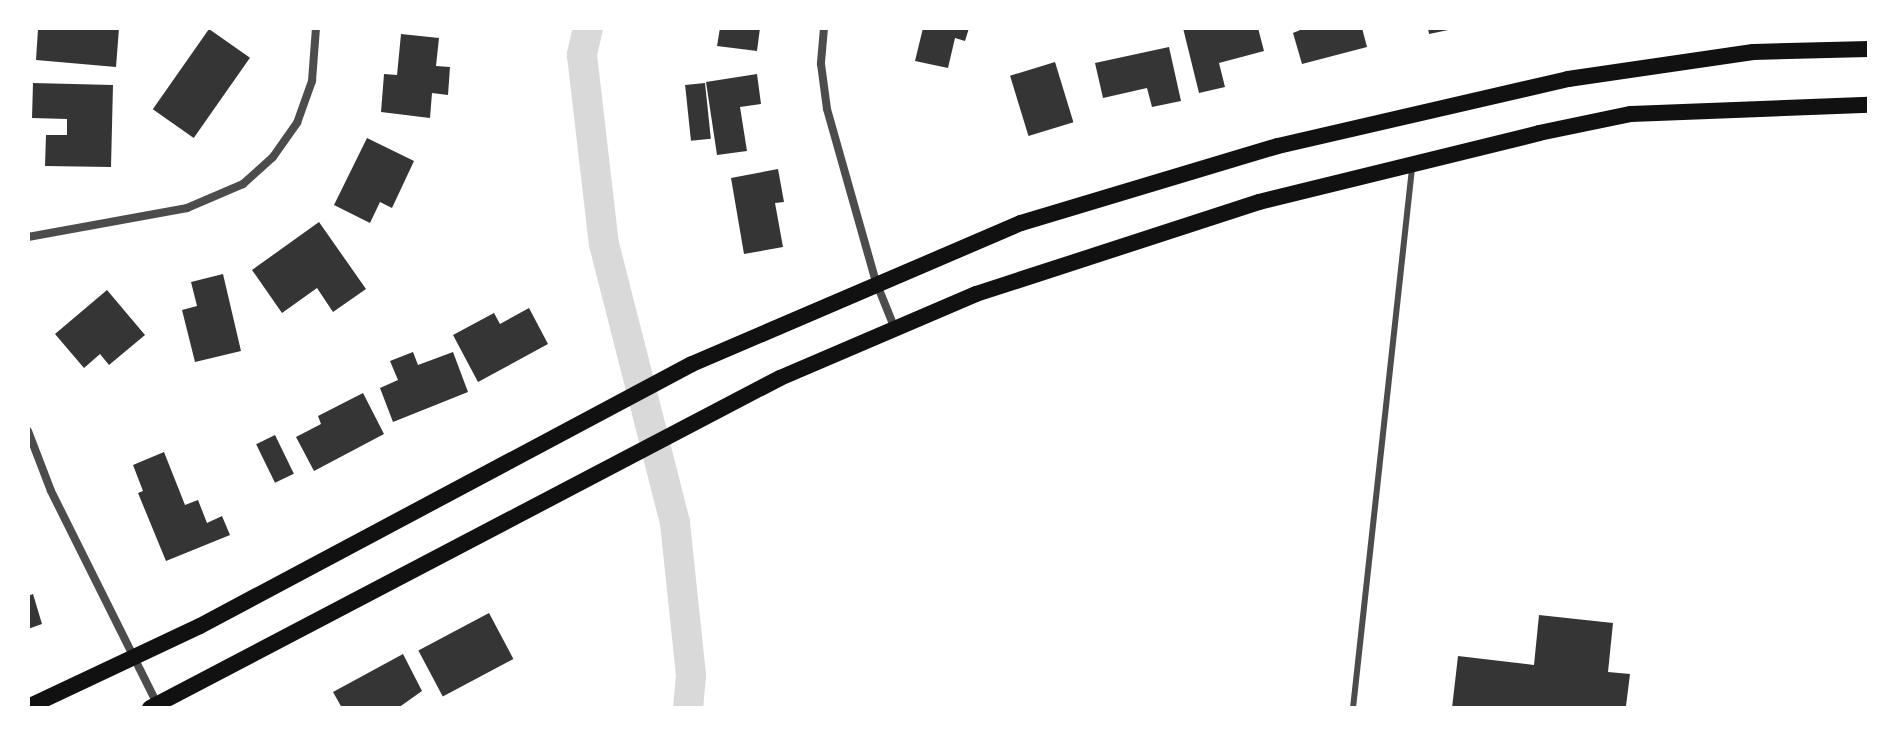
<!DOCTYPE html>
<style>
body{margin:0}
#map{position:relative;width:1897px;height:736px;overflow:hidden;background:#fff;font-family:"Zilla Slab",serif}
div>[style]{position:absolute}
[style*='--x']{left:calc(var(--x)*1px);top:calc(var(--y)*1px);width:calc(var(--w)*1px);rotate:calc(var(--a)*1deg)}
.canal>*{height:30px;margin:-15px;padding:0 15px;transform-origin:15px;border-radius:15px;background:#d9d9d9}
.building>*{inset:0;background:#353535;transform-origin:0 0}
.service>*{height:6px;margin:-3px;padding:0 3px;transform-origin:3px;border-radius:3px;background:#4c4c4c}
.minor>*{height:8px;margin:-4px;padding:0 4px;transform-origin:4px;border-radius:4px;background:#4c4c4c}
.secondary>*{height:16px;margin:-8px;padding:0 8px;transform-origin:8px;border-radius:8px;background:#111}
span{translate:-50% -50%;white-space:nowrap;text-align:center;line-height:1.15;-webkit-text-stroke:7px #fff;paint-order:stroke}
.frame{position:absolute;inset:0;border:30px solid #fff;pointer-events:none}
</style>
<div id="map">
<div class="canal">
<i style="--x:588;--y:28;--w:28;--a:103"></i>
<i style="--x:582;--y:55;--w:190;--a:83.4"></i>
<i style="--x:604;--y:244;--w:288;--a:75.7"></i>
<i style="--x:675;--y:523;--w:153;--a:84"></i>
<i style="--x:691;--y:675;--w:33;--a:95"></i>
</div>
<div class="building">
<i style="clip-path:polygon(66px 28px,119px 28px,116px 67px,36px 60px,38px 29px)"></i>
<i style="clip-path:polygon(720px 28px,760px 28px,757px 51px,717px 46px)"></i>
<i style="clip-path:polygon(923px 28px,969px 28px,965px 41px,955px 38px,948px 68px,915px 61px)"></i>
<i style="clip-path:polygon(1183px 28px,1258px 28px,1264px 51px,1219px 63px,1225px 87px,1199px 93px)"></i>
<i style="clip-path:polygon(1305px 28px,1362px 28px,1367px 47px,1302px 64px,1293px 33px)"></i>
<i style="clip-path:polygon(1428px 28px,1453px 28px,1453px 29px,1429px 34px)"></i>
<i style="left:209px;top:29px;width:50px;height:98px;rotate:35deg"></i>
<i style="clip-path:polygon(401px 34px,439px 38px,436px 66px,450px 67px,448px 95px,432px 93px,430px 118px,381px 112px,384px 74px,397px 75px)"></i>
<i style="clip-path:polygon(1169px 47px,1181px 101px,1152px 107px,1147px 88px,1103px 98px,1095px 63px)"></i>
<i style="left:1055px;top:62px;width:63px;height:47px;rotate:73deg"></i>
<i style="clip-path:polygon(757px 74px,761px 104px,740px 107px,747px 151px,717px 155px,706px 82px)"></i>
<i style="clip-path:polygon(33px 83px,113px 85px,111px 167px,45px 166px,46px 135px,67px 135px,67px 119px,32px 118px)"></i>
<i style="left:705px;top:83px;width:56px;height:20px;rotate:84deg"></i>
<i style="clip-path:polygon(367px 138px,414px 161px,392px 208px,380px 202px,370px 223px,334px 205px)"></i>
<i style="clip-path:polygon(778px 169px,784px 202px,775px 203px,783px 247px,744px 254px,731px 178px)"></i>
<i style="clip-path:polygon(319px 222px,366px 289px,333px 312px,317px 288px,282px 313px,252px 270px)"></i>
<i style="clip-path:polygon(223px 274px,241px 351px,195px 362px,182px 310px,197px 306px,191px 282px)"></i>
<i style="clip-path:polygon(107px 290px,145px 335px,109px 365px,100px 354px,84px 368px,55px 334px)"></i>
<i style="clip-path:polygon(529px 308px,548px 344px,478px 382px,453px 335px,494px 313px,500px 324px)"></i>
<i style="clip-path:polygon(413px 352px,418px 365px,453px 352px,468px 392px,393px 422px,380px 388px,398px 380px,390px 361px)"></i>
<i style="clip-path:polygon(363px 393px,384px 434px,314px 471px,296px 437px,321px 424px,318px 416px)"></i>
<i style="left:275px;top:435px;width:43px;height:21px;rotate:64deg"></i>
<i style="clip-path:polygon(164px 452px,185px 505px,198px 500px,207px 523px,222px 516px,230px 535px,166px 561px,138px 493px,143px 491px,133px 465px)"></i>
<i style="clip-path:polygon(33px 594px,42px 624px,28px 629px,28px 596px)"></i>
<i style="left:489px;top:613px;width:52px;height:80px;rotate:62deg"></i>
<i style="clip-path:polygon(1539px 615px,1613px 623px,1608px 672px,1630px 674px,1626px 706px,1452px 708px,1458px 656px,1534px 665px)"></i>
<i style="clip-path:polygon(403px 654px,422px 691px,398px 708px,342px 708px,333px 692px)"></i>
</div>
<div class="service">
<i style="--x:1353;--y:708;--w:543;--a:-83.76"></i>
</div>
<div class="minor">
<i style="--x:824;--y:28;--w:36;--a:95"></i>
<i style="--x:821;--y:64;--w:45;--a:82.4"></i>
<i style="--x:827;--y:109;--w:180;--a:74.2"></i>
<i style="--x:876;--y:282;--w:51;--a:68"></i>
<i style="--x:28;--y:237;--w:162;--a:-10.3"></i>
<i style="--x:187;--y:208;--w:61;--a:-23.2"></i>
<i style="--x:243;--y:184;--w:40;--a:-42"></i>
<i style="--x:273;--y:157;--w:42;--a:-54.8"></i>
<i style="--x:297;--y:123;--w:45;--a:-70.3"></i>
<i style="--x:312;--y:81;--w:53;--a:-85.7"></i>
<i style="--x:28;--y:431;--w:64;--a:69"></i>
<i style="--x:51;--y:491;--w:238;--a:63.5"></i>
</div>
<div class="secondary">
<i style="--x:28;--y:707;--w:190;--a:-25.2"></i>
<i style="--x:200;--y:626;--w:557;--a:-28.04"></i>
<i style="--x:692;--y:364;--w:358;--a:-23.2"></i>
<i style="--x:1021;--y:223;--w:268;--a:-16.7"></i>
<i style="--x:1278;--y:146;--w:298;--a:-13"></i>
<i style="--x:1568;--y:79;--w:187;--a:-8.3"></i>
<i style="--x:1753;--y:52;--w:116;--a:-1.5"></i>
<i style="--x:150;--y:708;--w:711;--a:-27.65"></i>
<i style="--x:780;--y:378;--w:213;--a:-23.2"></i>
<i style="--x:976;--y:294;--w:298;--a:-18"></i>
<i style="--x:1259;--y:202;--w:288;--a:-13.8"></i>
<i style="--x:1539;--y:133;--w:94;--a:-11.7"></i>
<i style="--x:1631;--y:114;--w:238;--a:-2.2"></i>
</div>
<div class="frame"></div>
</div>
